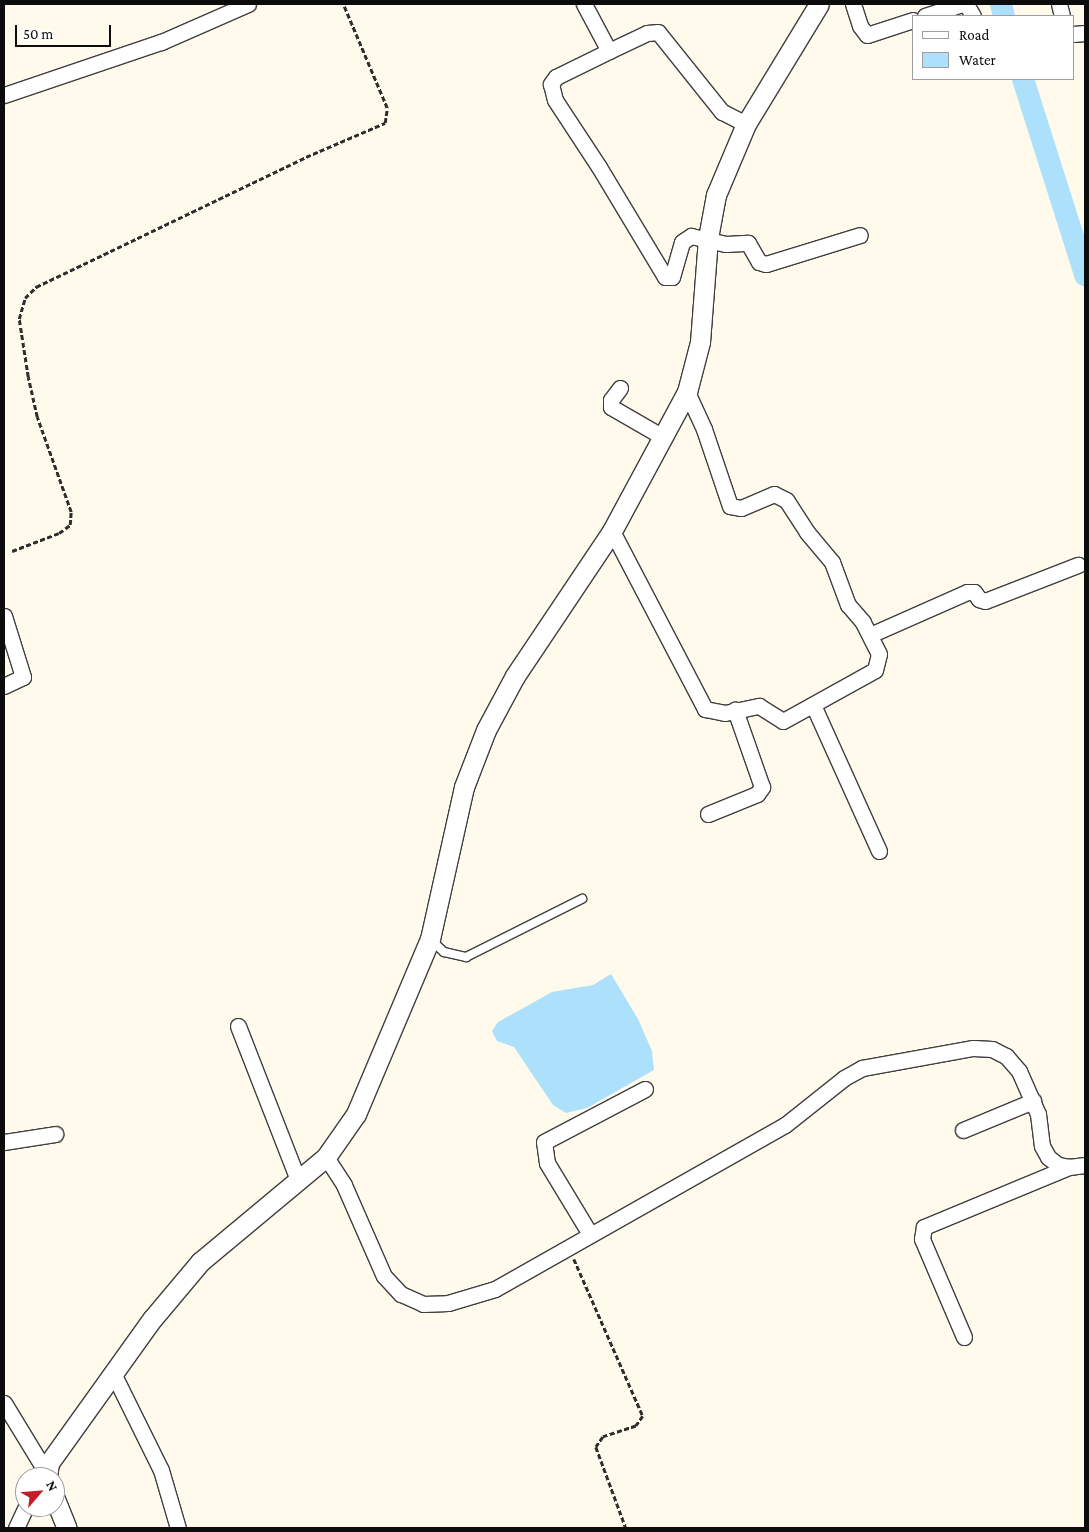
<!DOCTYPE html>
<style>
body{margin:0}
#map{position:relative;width:1089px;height:1532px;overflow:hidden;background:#fffaec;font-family:"Crimson Pro",serif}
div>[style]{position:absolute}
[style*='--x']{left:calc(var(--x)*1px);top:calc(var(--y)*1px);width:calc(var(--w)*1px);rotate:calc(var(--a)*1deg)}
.water>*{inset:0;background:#ade0fa}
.river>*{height:22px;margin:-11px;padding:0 11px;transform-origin:11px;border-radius:11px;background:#ade0fa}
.path>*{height:2.5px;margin-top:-1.25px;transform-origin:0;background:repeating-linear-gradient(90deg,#2e2e2e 0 5px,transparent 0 7.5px)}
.roads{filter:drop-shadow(1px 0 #3f3f3f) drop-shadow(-1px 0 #3f3f3f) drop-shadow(0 1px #3f3f3f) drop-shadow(0 -1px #3f3f3f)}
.service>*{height:8px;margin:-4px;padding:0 4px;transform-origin:4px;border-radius:4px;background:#fff}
.minor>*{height:15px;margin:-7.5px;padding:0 7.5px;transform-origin:7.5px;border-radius:7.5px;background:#fff}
.tertiary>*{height:19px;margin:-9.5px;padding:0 9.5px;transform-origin:9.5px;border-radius:9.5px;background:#fff}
span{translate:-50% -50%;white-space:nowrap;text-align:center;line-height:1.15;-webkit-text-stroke:5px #fff;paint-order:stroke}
.frame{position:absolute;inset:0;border:5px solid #0c0c0c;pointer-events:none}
.legend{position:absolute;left:912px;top:15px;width:162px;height:65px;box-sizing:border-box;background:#fff;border:1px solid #9e9e9e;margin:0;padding:6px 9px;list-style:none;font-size:15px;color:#0c0c0c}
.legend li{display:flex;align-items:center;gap:10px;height:25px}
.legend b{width:25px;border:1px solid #9e9e9e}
.north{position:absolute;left:15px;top:1467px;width:50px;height:50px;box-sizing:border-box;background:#fff;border:1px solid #9e9e9e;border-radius:50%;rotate:63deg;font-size:14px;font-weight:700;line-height:20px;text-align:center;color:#0c0c0c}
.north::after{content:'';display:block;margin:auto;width:18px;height:22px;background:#c51c2a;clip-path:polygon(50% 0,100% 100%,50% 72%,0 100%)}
.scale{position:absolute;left:15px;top:25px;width:96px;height:22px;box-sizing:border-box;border:2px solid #0c0c0c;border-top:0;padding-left:6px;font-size:15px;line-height:18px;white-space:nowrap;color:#0c0c0c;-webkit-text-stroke:4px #fff;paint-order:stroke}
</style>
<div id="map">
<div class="water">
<i style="clip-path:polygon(611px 974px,638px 1019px,652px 1051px,654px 1070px,587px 1108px,566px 1113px,553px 1105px,514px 1047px,497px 1041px,492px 1031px,498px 1022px,552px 992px,593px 985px)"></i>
</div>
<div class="river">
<i style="--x:1001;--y:4;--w:12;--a:76"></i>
<i style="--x:1023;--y:79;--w:206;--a:72.4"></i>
</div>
<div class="path">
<i style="--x:12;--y:551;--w:50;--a:-21"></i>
<i style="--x:59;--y:533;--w:14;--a:-36"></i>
<i style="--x:70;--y:525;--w:13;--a:-86"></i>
<i style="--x:71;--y:512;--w:101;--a:-109.7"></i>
<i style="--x:37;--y:417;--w:41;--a:-102.7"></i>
<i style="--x:28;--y:377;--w:59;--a:-98.8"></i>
<i style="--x:19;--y:319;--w:22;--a:-74"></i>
<i style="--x:25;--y:298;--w:16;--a:-45"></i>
<i style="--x:36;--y:287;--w:300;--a:-25.7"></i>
<i style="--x:306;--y:157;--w:86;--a:-23.3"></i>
<i style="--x:385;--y:123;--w:15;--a:-82"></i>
<i style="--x:387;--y:108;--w:113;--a:-112.9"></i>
<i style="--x:574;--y:1259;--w:171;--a:66.3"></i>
<i style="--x:643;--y:1416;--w:12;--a:125"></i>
<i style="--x:636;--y:1426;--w:35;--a:162"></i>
<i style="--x:603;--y:1437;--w:12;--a:125"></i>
<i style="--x:596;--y:1447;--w:86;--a:69.7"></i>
</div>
<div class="roads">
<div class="service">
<i style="--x:430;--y:939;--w:19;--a:43"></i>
<i style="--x:444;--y:952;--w:23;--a:13"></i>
<i style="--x:466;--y:957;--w:130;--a:-26.6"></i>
</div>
<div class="minor">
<i style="--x:584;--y:4;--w:53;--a:62"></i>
<i style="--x:853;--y:4;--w:23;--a:72"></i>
<i style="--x:860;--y:26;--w:11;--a:52"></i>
<i style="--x:867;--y:35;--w:48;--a:-18.1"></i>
<i style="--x:966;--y:4;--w:14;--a:60"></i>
<i style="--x:1059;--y:4;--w:12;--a:76"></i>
<i style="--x:925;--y:16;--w:38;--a:-18"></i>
<i style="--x:1073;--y:34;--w:12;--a:-5"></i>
<i style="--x:4;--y:95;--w:166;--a:-18.7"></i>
<i style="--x:161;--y:42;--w:95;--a:-23.6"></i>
<i style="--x:746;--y:124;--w:27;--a:-153"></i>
<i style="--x:722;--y:112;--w:102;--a:-128.7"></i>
<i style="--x:658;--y:32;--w:11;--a:175"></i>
<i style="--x:647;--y:33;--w:42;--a:154.7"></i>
<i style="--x:609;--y:51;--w:59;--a:153.9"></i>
<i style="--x:556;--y:77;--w:9;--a:126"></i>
<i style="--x:551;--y:84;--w:16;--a:76"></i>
<i style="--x:555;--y:100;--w:80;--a:56.7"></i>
<i style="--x:599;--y:167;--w:128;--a:59"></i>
<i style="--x:665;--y:277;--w:7;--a:0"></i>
<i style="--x:672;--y:277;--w:36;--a:-74"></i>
<i style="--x:682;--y:242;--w:11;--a:-34"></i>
<i style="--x:691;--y:236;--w:36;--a:13"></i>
<i style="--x:726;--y:244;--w:22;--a:-3"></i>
<i style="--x:748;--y:243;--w:22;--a:60"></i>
<i style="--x:759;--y:262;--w:7;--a:16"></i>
<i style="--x:766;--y:264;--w:98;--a:-17.1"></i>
<i style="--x:620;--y:388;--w:15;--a:127"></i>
<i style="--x:611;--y:400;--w:7;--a:90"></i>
<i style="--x:611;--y:407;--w:60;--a:30"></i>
<i style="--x:612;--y:531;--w:201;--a:62.4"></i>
<i style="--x:705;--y:709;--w:20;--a:11"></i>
<i style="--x:725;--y:713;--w:35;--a:-12"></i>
<i style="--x:759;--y:706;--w:28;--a:32"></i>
<i style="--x:783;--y:721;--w:105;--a:-29"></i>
<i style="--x:875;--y:670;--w:16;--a:-76"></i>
<i style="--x:879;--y:654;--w:36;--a:-117"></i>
<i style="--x:863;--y:622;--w:23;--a:-131"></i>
<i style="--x:848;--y:605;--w:46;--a:-110.4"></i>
<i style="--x:832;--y:562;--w:39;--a:-130"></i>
<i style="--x:807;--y:532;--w:38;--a:-123"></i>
<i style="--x:786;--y:500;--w:13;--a:-153"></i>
<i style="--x:774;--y:494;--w:36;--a:157"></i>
<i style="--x:741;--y:508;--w:11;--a:-170"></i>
<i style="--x:730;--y:506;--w:81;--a:-108.7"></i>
<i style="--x:704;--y:429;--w:41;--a:-114.7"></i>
<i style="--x:4;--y:616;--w:64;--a:72.7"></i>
<i style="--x:23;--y:677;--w:21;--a:155"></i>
<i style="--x:870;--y:635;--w:106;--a:-23.9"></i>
<i style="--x:967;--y:592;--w:7;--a:0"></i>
<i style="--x:974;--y:592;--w:9;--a:54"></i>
<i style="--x:979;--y:599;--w:6;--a:18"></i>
<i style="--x:985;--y:601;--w:100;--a:-21.2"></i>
<i style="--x:814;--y:707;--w:158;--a:65.7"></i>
<i style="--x:708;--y:814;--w:53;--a:-22.2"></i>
<i style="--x:757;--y:794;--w:9;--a:-54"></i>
<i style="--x:762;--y:787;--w:82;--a:-109.3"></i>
<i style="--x:238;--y:1026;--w:165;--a:68.7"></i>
<i style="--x:963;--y:1130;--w:76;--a:-22.5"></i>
<i style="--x:4;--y:1142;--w:52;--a:-8.9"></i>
<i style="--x:326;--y:1157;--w:33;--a:57"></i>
<i style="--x:344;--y:1185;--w:99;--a:66.3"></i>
<i style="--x:384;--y:1276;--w:25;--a:47"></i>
<i style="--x:401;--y:1294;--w:24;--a:24"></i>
<i style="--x:423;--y:1304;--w:25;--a:-2"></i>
<i style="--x:448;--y:1303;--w:49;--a:-16.6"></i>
<i style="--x:495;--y:1289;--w:333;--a:-29.5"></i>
<i style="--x:785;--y:1125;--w:75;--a:-38.5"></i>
<i style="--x:844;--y:1078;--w:21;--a:-29"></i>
<i style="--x:862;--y:1068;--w:113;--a:-10.2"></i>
<i style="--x:973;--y:1048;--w:19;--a:3"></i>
<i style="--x:992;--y:1049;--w:16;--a:27"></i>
<i style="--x:1006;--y:1056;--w:20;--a:49"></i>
<i style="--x:1019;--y:1071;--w:47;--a:66.2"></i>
<i style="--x:1038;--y:1114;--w:32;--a:83"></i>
<i style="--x:1042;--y:1146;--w:13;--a:61"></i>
<i style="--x:1048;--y:1157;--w:13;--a:39"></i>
<i style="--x:1058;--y:1165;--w:11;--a:10"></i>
<i style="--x:1069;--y:1167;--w:16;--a:-7"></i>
<i style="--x:590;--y:1234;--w:83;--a:-121.2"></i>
<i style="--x:547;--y:1163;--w:21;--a:-98"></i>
<i style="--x:544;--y:1142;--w:114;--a:-27.7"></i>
<i style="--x:964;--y:1337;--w:107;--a:-113.2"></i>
<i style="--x:922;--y:1239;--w:12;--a:-81"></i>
<i style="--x:924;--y:1227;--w:157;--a:-22.5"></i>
<i style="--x:113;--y:1373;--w:108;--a:63.7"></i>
<i style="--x:161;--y:1470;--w:60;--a:73.7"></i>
<i style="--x:4;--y:1403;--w:81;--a:58.7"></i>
<i style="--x:46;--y:1472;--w:6;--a:121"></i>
<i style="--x:16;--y:1528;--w:23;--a:-65"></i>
</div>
<div class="tertiary">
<i style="--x:47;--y:1477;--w:14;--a:-82"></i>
<i style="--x:49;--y:1463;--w:178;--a:-54.4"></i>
<i style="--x:153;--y:1318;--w:73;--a:-50"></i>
<i style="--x:200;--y:1262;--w:164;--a:-39.8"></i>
<i style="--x:326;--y:1157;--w:52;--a:-55.1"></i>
<i style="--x:356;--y:1114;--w:190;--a:-67.1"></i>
<i style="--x:430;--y:939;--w:156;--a:-77.4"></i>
<i style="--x:464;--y:787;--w:61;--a:-68.9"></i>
<i style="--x:486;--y:730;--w:61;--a:-61.8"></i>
<i style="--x:515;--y:676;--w:174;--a:-56.2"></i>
<i style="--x:612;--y:531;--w:158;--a:-61.7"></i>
<i style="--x:687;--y:392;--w:52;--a:-75.4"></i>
<i style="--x:700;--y:342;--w:104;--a:-85.6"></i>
<i style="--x:708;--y:238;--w:44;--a:-79.5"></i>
<i style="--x:716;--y:195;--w:77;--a:-67.1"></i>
<i style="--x:746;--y:124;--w:140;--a:-58.7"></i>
<i style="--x:55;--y:1499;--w:31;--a:68"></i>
</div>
</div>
<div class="frame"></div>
<ul class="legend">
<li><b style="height:6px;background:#fff"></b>Road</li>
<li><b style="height:14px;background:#ade0fa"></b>Water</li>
</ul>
<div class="north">N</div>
<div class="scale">50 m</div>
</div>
